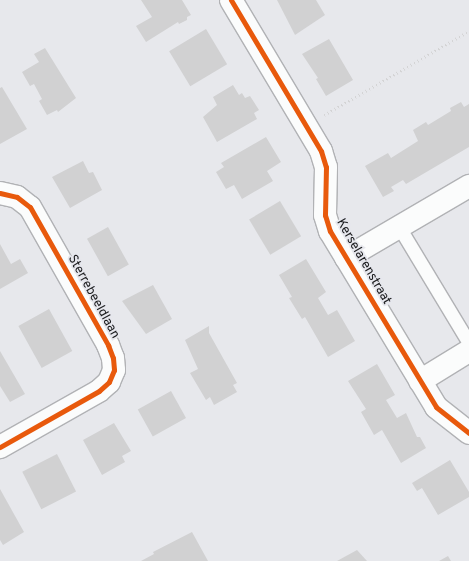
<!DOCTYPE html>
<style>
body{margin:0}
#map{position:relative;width:469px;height:561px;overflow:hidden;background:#e7e8ec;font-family:Overpass,sans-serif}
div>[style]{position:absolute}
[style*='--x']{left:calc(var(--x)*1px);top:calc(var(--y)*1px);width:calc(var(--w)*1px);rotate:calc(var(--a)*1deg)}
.building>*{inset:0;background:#d1d1d2;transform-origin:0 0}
.path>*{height:2.5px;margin-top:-1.25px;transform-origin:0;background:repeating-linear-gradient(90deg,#d4d4d5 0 1px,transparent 0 4px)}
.roads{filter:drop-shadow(1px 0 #b1b2b5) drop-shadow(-1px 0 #b1b2b5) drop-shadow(0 1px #b1b2b5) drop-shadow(0 -1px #b1b2b5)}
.lane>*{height:13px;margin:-6.5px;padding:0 6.5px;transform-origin:6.5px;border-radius:6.5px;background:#fbfcfc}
.street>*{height:22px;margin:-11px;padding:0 11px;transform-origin:11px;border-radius:11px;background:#fbfcfc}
.cycleway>*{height:5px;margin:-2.5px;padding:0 2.5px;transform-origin:2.5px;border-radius:2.5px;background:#e8590c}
span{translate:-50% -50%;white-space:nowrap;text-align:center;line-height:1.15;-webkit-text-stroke:3.5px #e6e7ed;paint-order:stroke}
.street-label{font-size:13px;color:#1a1b1d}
</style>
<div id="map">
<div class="building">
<i style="clip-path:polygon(141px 0,182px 0,191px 15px,187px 17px,187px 20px,179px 24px,178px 22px,146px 42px,136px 26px,152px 17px)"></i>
<i style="clip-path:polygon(277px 0,316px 0,325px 15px,295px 35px)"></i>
<i style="left:206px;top:29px;width:41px;height:43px;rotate:59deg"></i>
<i style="clip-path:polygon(329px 39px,353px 80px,326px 96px,316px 79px,318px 78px,302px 54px)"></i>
<i style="clip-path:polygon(45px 48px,76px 98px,58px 112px,57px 110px,47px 115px,39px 101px,42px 99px,34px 84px,30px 86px,22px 72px,39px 62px,34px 54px)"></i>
<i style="clip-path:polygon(233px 85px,239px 95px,242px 93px,245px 98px,250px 96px,259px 110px,254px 113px,257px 119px,217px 142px,203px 117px,217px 105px,213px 97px)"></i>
<i style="clip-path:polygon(2px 87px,27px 129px,0 144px,0 88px)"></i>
<i style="clip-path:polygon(461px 102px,464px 107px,469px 104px,469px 147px,406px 184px,403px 180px,391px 187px,394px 191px,383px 197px,365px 166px,388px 153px,391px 158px,418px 141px,413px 130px,426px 122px,428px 125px,451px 111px,450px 108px)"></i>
<i style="clip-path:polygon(266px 137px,281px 162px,267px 171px,273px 181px,242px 199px,234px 185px,226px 189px,216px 172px,224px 167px,221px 163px)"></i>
<i style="clip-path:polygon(83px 161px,89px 173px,93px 172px,102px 190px,70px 208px,52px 177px)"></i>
<i style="left:280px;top:201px;width:41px;height:36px;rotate:59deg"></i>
<i style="left:108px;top:227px;width:43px;height:24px;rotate:61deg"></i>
<i style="clip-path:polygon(0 244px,11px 264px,20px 259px,28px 273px,0 289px)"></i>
<i style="clip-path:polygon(306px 259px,326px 292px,318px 298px,328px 315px,337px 310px,355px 341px,328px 357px,305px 317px,302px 319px,289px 298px,292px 297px,279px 275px)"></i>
<i style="clip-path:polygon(153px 285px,172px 319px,146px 334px,122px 301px)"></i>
<i style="left:49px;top:309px;width:48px;height:35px;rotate:61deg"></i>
<i style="clip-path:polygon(209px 326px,209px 333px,237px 383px,233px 385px,237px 392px,214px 405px,210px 397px,206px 400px,190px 373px,198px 369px,185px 340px)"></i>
<i style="clip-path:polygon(0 351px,25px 394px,10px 402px,0 386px)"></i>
<i style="clip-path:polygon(377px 364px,395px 395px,386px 400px,397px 418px,406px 413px,417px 437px,420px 437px,426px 448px,401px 463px,382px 430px,374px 435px,361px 412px,366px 409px,348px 381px)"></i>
<i style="left:171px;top:391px;width:31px;height:38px;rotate:61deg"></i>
<i style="clip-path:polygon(114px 423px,131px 451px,122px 456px,125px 462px,102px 475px,83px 440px)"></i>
<i style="left:57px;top:454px;width:42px;height:39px;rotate:63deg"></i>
<i style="clip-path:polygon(450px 460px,469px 492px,469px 497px,438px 515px,422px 488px,417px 491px,412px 483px)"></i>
<i style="clip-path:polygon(0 489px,24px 532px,3px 545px,0 540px)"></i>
<i style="clip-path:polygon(192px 532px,208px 561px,141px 561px,154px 554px,153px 552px)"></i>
<i style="clip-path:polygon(357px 550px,367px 561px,337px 561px)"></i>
<i style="clip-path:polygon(448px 556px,451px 561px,439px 561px)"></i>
</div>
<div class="path">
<i style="--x:324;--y:115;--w:168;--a:-30.1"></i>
</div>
<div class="roads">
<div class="lane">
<i style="--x:399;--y:227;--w:135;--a:58.9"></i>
</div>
<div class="street">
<i style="--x:231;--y:0;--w:176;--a:59.2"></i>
<i style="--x:321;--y:151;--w:17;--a:73"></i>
<i style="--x:326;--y:167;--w:48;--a:91.2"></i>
<i style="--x:325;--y:215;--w:17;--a:73"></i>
<i style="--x:330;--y:231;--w:205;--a:58.9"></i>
<i style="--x:436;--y:407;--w:42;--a:38.2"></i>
<i style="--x:0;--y:193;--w:17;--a:13"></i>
<i style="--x:17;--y:197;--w:16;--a:38"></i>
<i style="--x:30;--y:207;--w:159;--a:60.5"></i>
<i style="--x:108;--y:345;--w:14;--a:69"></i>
<i style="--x:113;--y:358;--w:12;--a:85"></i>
<i style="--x:114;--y:370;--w:13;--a:113"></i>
<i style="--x:109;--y:382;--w:13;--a:138"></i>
<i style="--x:99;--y:391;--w:114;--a:150.5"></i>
<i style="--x:346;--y:258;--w:143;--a:-30.3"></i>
<i style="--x:420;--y:381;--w:57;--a:-31.5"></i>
</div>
</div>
<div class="cycleway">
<i style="--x:231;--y:0;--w:176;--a:59.2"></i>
<i style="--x:321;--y:151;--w:17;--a:73"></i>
<i style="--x:326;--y:167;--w:48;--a:91.2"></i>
<i style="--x:325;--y:215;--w:17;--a:73"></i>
<i style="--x:330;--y:231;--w:205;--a:58.9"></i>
<i style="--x:436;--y:407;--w:42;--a:38.2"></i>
<i style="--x:0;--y:193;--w:17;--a:13"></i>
<i style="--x:17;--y:197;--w:16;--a:38"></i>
<i style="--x:30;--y:207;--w:159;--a:60.5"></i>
<i style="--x:108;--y:345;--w:14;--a:69"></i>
<i style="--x:113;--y:358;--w:12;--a:85"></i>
<i style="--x:114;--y:370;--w:13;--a:113"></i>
<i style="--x:109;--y:382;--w:13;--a:138"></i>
<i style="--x:99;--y:391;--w:114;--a:150.5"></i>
</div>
<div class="street-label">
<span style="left:363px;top:262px;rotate:60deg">Kerselarenstraat</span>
<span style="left:93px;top:297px;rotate:61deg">Sterrebeeldlaan</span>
</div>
</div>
